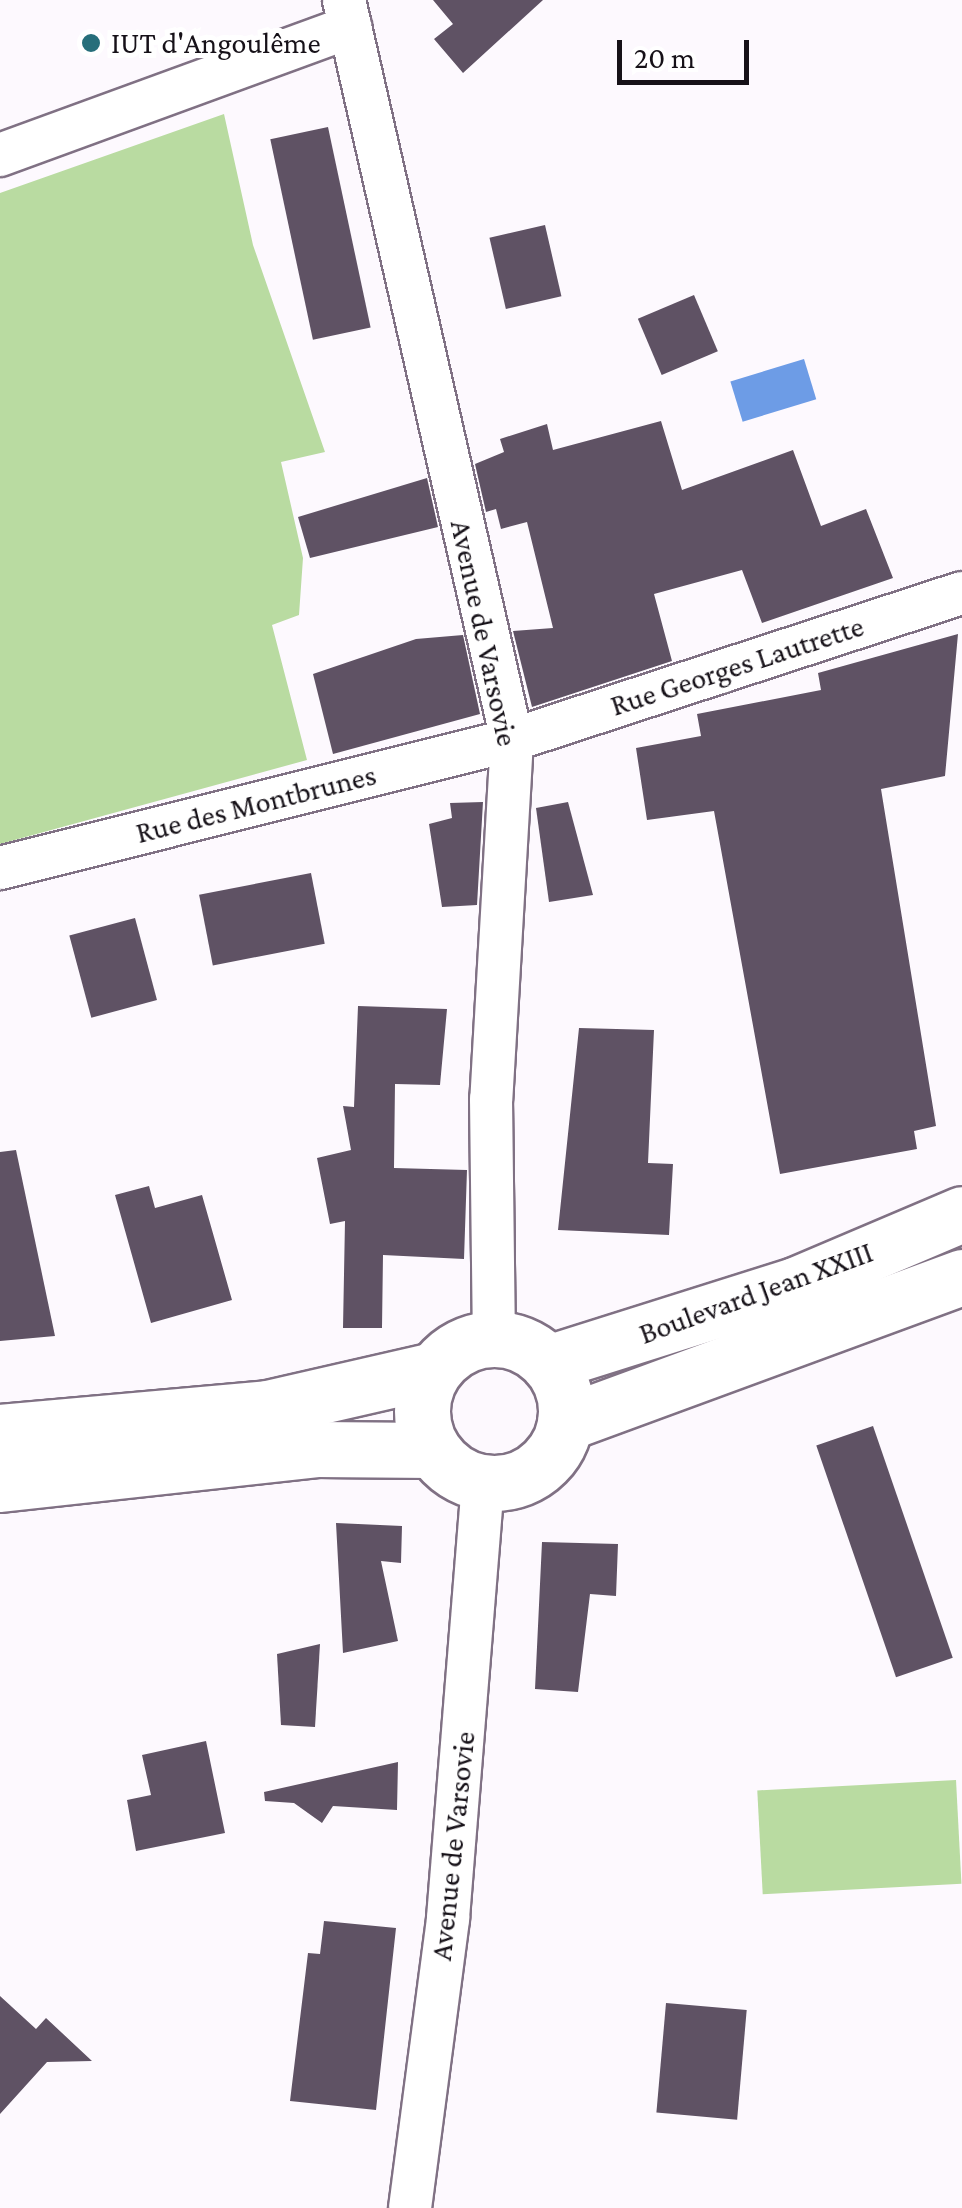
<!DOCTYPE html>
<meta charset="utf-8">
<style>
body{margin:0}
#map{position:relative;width:962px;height:2208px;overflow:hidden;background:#fdf9fe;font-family:"Crimson Pro",serif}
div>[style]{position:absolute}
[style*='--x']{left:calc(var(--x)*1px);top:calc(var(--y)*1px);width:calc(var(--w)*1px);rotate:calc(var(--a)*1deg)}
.green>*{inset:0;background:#b9dba1;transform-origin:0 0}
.water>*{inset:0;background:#6d9ce6;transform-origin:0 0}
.building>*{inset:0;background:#5f5264;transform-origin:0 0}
.roads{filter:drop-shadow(2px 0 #807184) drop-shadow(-2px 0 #807184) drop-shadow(0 2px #807184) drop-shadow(0 -2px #807184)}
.minor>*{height:42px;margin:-21px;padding:0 21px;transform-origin:21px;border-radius:21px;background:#fff}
.secondary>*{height:55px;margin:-27.5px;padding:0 27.5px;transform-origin:27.5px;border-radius:27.5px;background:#fff}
.secondary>.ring{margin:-27.5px;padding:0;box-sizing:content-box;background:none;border:55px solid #fff;border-radius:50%}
.dots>*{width:28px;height:28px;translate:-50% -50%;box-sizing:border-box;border:5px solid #fff;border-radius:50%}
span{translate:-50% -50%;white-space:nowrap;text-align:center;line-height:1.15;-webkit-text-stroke:10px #fff;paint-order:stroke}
.poi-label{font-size:30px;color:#161118}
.left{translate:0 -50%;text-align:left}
.street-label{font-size:30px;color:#161118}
.scale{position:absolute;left:617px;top:40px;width:132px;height:45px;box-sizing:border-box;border:5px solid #161118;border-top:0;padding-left:12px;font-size:30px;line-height:35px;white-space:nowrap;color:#161118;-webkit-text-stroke:8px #fff;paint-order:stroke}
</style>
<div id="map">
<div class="green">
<i style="clip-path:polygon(224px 114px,253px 245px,325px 452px,281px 462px,303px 558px,299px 615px,272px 625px,307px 760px,0 844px,0 193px)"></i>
<i style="left:956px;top:1780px;width:104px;height:199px;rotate:87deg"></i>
</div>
<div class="water">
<i style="left:804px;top:359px;width:42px;height:77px;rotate:73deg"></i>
</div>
<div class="building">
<i style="clip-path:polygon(433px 0,543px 0,463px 73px,434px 39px,453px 24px)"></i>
<i style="left:328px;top:127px;width:205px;height:59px;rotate:78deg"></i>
<i style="left:545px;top:225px;width:73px;height:57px;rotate:77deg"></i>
<i style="left:694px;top:295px;width:61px;height:61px;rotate:67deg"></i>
<i style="clip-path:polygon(661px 421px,682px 490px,793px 450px,821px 526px,866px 509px,893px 578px,762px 623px,742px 570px,654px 594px,672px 661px,532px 707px,513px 631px,553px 628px,527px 522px,501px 529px,496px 509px,486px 512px,475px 464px,504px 452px,500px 439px,547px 424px,553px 450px)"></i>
<i style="clip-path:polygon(427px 478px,438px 527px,310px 558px,298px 517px)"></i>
<i style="clip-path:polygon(958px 634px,945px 776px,881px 789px,936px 1126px,914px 1131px,917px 1149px,780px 1174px,714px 811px,647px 820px,636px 748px,701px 736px,697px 714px,821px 690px,818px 673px)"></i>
<i style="clip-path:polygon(463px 635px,480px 714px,333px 754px,313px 674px,416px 639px)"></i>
<i style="clip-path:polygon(483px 802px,477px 905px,442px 907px,429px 824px,452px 818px,450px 803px)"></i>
<i style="clip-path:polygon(568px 802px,593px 895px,549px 902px,536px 808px)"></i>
<i style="left:311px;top:873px;width:72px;height:114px;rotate:79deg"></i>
<i style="left:135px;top:918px;width:85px;height:68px;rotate:75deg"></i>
<i style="clip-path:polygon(358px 1006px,447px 1009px,440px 1085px,395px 1084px,394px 1168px,467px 1170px,464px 1259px,383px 1255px,382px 1328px,343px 1328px,345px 1221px,330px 1224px,317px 1158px,351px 1150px,343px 1106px,354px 1107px)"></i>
<i style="clip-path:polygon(579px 1028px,654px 1030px,648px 1163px,673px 1164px,669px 1235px,558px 1230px)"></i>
<i style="clip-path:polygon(16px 1150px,55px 1336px,0 1341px,0 1152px)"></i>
<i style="clip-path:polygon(149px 1186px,155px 1208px,202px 1195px,232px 1300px,151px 1323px,115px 1195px)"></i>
<i style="left:873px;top:1426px;width:245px;height:60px;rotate:71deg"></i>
<i style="clip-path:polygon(336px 1523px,402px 1526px,401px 1563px,381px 1561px,398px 1641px,343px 1653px)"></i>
<i style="clip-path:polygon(542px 1542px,618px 1544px,616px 1596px,590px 1594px,578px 1692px,535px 1689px)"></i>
<i style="clip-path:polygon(320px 1644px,315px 1727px,281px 1725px,277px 1654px)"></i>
<i style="clip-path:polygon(206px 1741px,225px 1833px,136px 1851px,127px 1800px,151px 1795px,142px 1755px)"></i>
<i style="clip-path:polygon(398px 1762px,397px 1810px,333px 1806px,322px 1823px,294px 1803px,265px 1801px,264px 1792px)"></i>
<i style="clip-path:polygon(324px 1921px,396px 1928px,376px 2110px,290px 2101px,308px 1953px,320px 1954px)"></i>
<i style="clip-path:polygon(0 1996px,36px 2029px,46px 2018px,92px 2061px,47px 2062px,0 2114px)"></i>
<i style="left:666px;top:2003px;width:81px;height:110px;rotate:5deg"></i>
</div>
<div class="roads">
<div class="minor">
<i style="--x:344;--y:0;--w:759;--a:77.21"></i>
<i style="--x:512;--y:740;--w:360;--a:93.3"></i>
<i style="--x:491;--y:1099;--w:240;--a:89.3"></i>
<i style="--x:0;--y:155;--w:373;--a:-20.1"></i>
<i style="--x:0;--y:868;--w:528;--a:-14.04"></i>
<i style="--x:512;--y:740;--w:473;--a:-18.1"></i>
<i style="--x:410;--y:2208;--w:292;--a:-82.5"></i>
<i style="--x:448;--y:1918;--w:437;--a:-85.4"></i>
</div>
<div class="secondary">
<i class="ring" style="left:422px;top:1339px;width:89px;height:89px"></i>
<i style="--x:548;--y:1363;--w:259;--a:-17.5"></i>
<i style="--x:795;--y:1285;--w:181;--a:-23"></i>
<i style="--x:565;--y:1423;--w:423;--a:-20.2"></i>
<i style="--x:0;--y:1432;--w:269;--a:-5.1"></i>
<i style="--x:268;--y:1408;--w:170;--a:-12.9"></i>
<i style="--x:0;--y:1484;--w:318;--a:-6.3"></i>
<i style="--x:316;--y:1449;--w:117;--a:0.5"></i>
</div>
</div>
<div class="dots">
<i style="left:91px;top:43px;background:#266e7a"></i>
</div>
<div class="poi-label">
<span class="left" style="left:111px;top:43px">IUT d'Angoulême</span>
</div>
<div class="street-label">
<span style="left:484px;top:633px;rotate:78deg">Avenue de Varsovie</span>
<span style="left:737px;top:666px;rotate:-18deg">Rue Georges Lautrette</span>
<span style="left:256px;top:804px;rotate:-14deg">Rue des Montbrunes</span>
<span style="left:756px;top:1293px;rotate:-20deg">Boulevard Jean XXIII</span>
<span style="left:453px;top:1846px;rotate:-84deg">Avenue de Varsovie</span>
</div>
<div class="scale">20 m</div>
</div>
